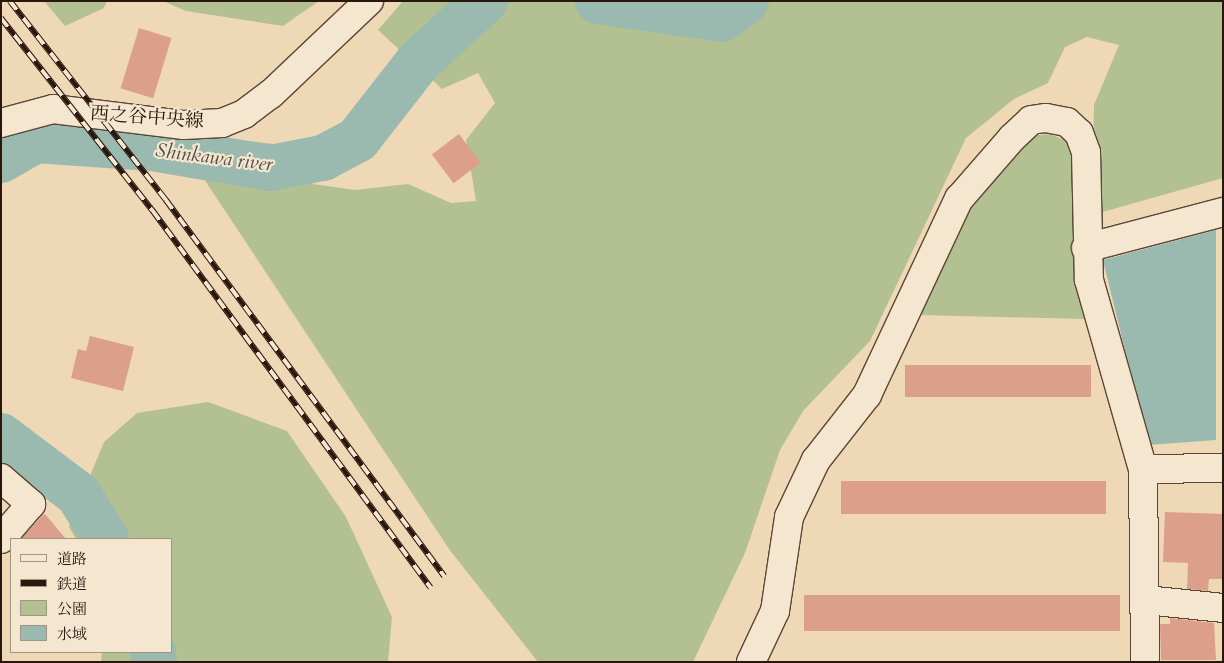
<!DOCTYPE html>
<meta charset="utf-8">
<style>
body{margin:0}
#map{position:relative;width:1224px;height:663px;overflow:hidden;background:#efd8b5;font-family:Cardo,"Noto Serif JP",serif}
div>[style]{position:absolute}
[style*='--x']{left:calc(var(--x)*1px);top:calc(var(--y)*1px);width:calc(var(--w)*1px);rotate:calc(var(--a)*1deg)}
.green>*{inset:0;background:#b2c092}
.water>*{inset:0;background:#9ab9af}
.river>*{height:46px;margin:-23px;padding:0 23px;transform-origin:23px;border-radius:23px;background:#9ab9af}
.building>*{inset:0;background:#dc9f8c;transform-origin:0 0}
.roads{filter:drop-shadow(1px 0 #5a4637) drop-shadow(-1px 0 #5a4637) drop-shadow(0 1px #5a4637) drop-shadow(0 -1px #5a4637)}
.minor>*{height:28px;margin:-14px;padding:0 14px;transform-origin:14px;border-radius:14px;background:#f5e6cf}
.tertiary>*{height:28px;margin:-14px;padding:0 14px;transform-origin:14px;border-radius:14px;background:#f5e6cf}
.rail>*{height:5.5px;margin-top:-2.75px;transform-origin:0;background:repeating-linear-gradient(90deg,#f5e6cf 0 11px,#29160d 0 22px);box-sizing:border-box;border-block:1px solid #29160d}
span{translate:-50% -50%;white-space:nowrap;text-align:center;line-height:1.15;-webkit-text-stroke:4.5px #f5e6cf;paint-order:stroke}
.street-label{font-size:19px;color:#29160d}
.water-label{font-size:20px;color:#514f46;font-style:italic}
.frame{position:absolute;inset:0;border:2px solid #29160d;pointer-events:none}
.legend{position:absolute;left:10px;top:538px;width:162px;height:115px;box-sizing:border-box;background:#f5e6cf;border:1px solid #a39381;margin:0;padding:6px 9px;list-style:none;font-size:15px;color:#29160d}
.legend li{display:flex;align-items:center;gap:10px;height:25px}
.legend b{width:25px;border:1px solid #a39381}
</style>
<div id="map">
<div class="green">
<i style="clip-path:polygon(44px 1px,107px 1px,104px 8px,65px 26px)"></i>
<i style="clip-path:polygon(163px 1px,319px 1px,283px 26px,186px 11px)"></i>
<i style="clip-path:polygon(403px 1px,1223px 1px,1223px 178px,1099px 213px,1092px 188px,1094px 105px,1119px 45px,1087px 37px,1065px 47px,1048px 83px,1014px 99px,966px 138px,870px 341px,803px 411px,780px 450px,745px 553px,693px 662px,538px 662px,449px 549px,204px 179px,250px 141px,288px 146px,313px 184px,355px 190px,408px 184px,451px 203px,476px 201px,466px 140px,495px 103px,478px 73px,442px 89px,378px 30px)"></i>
<i style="clip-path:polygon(1050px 134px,1064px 140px,1073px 152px,1077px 288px,1086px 319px,918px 315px,960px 221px,984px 184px,1029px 136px)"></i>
<i style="clip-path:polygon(208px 402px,287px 431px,346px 517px,392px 617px,388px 662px,101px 662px,102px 652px,171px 652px,171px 539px,76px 539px,69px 527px,104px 442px,137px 413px)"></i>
</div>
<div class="water">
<i style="clip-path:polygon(1216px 230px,1216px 440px,1148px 445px,1103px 260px)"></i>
</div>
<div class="river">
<i style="--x:598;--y:1;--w:125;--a:8.3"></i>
<i style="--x:722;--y:19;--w:30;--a:-37"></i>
<i style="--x:1;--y:160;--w:39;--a:-30"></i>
<i style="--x:35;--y:140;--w:117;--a:3.9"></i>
<i style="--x:152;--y:148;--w:120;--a:9.6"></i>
<i style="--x:270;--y:168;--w:54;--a:-10.7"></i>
<i style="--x:323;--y:158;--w:40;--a:-28"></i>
<i style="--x:358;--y:139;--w:99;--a:-52"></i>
<i style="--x:419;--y:61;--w:89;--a:-42.3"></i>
<i style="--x:1;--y:436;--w:96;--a:37"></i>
<i style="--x:78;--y:494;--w:53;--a:58.1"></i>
<i style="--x:153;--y:652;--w:10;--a:84"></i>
</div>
<div class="building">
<i style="left:139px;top:28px;width:34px;height:63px;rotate:17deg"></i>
<i style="left:459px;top:134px;width:36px;height:34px;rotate:53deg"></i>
<i style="clip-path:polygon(90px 336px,134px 347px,123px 391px,71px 378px,78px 349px,86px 351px)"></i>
<i style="left:905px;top:365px;width:186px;height:32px"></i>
<i style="left:841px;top:481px;width:265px;height:33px"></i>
<i style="clip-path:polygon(1165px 512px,1223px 514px,1223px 579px,1209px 579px,1208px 591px,1187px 589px,1188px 563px,1163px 562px)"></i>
<i style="clip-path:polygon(45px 514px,66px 539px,21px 539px,40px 518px)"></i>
<i style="left:804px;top:595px;width:316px;height:36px"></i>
<i style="clip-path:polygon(1170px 618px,1214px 623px,1216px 660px,1161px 660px,1160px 624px,1170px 624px)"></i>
</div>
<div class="roads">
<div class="minor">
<i style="--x:1086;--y:248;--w:142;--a:-14.7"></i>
<i style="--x:1143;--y:469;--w:80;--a:-0.7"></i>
<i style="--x:1;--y:478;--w:40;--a:41"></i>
<i style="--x:31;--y:504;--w:46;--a:130.6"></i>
<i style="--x:1146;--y:600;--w:77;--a:5.9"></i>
<i style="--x:751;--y:662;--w:56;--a:-64.8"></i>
<i style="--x:775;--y:611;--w:95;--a:-81.5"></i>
<i style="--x:789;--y:517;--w:63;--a:-64.7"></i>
<i style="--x:816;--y:460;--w:83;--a:-51.9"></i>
<i style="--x:867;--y:395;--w:217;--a:-64.9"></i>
<i style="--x:959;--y:199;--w:81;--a:-49"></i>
<i style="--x:1012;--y:138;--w:26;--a:-43"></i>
<i style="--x:1031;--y:120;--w:15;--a:-8"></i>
<i style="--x:1046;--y:118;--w:21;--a:11"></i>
<i style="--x:1067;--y:122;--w:16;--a:43"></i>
<i style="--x:1079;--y:133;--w:20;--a:70"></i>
<i style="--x:1086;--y:152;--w:128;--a:88.7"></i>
<i style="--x:1089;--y:280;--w:197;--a:74.1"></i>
<i style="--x:1143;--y:469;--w:193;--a:89.4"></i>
</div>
<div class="tertiary">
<i style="--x:1;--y:123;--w:54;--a:-15.1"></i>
<i style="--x:53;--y:109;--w:132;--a:7"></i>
<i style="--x:184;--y:125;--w:38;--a:-3"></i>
<i style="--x:222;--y:123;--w:24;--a:-22"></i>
<i style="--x:244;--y:114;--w:34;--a:-37"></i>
<i style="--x:271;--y:94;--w:135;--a:-43.5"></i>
</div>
</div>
<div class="rail">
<i style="--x:10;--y:1;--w:253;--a:51.9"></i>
<i style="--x:166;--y:200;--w:468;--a:53.5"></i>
<i style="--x:1;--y:18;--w:246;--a:51.8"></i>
<i style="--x:153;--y:211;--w:468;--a:53.6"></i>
</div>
<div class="street-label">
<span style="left:147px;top:118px;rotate:4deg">西之谷中央線</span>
</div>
<div class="water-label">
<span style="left:214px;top:157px;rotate:7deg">Shinkawa river</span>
</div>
<div class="frame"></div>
<ul class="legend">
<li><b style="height:6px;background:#f5e6cf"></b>道路</li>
<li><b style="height:6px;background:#29160d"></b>鉄道</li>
<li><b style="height:14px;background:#b2c092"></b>公園</li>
<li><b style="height:14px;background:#9ab9af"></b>水域</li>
</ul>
</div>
